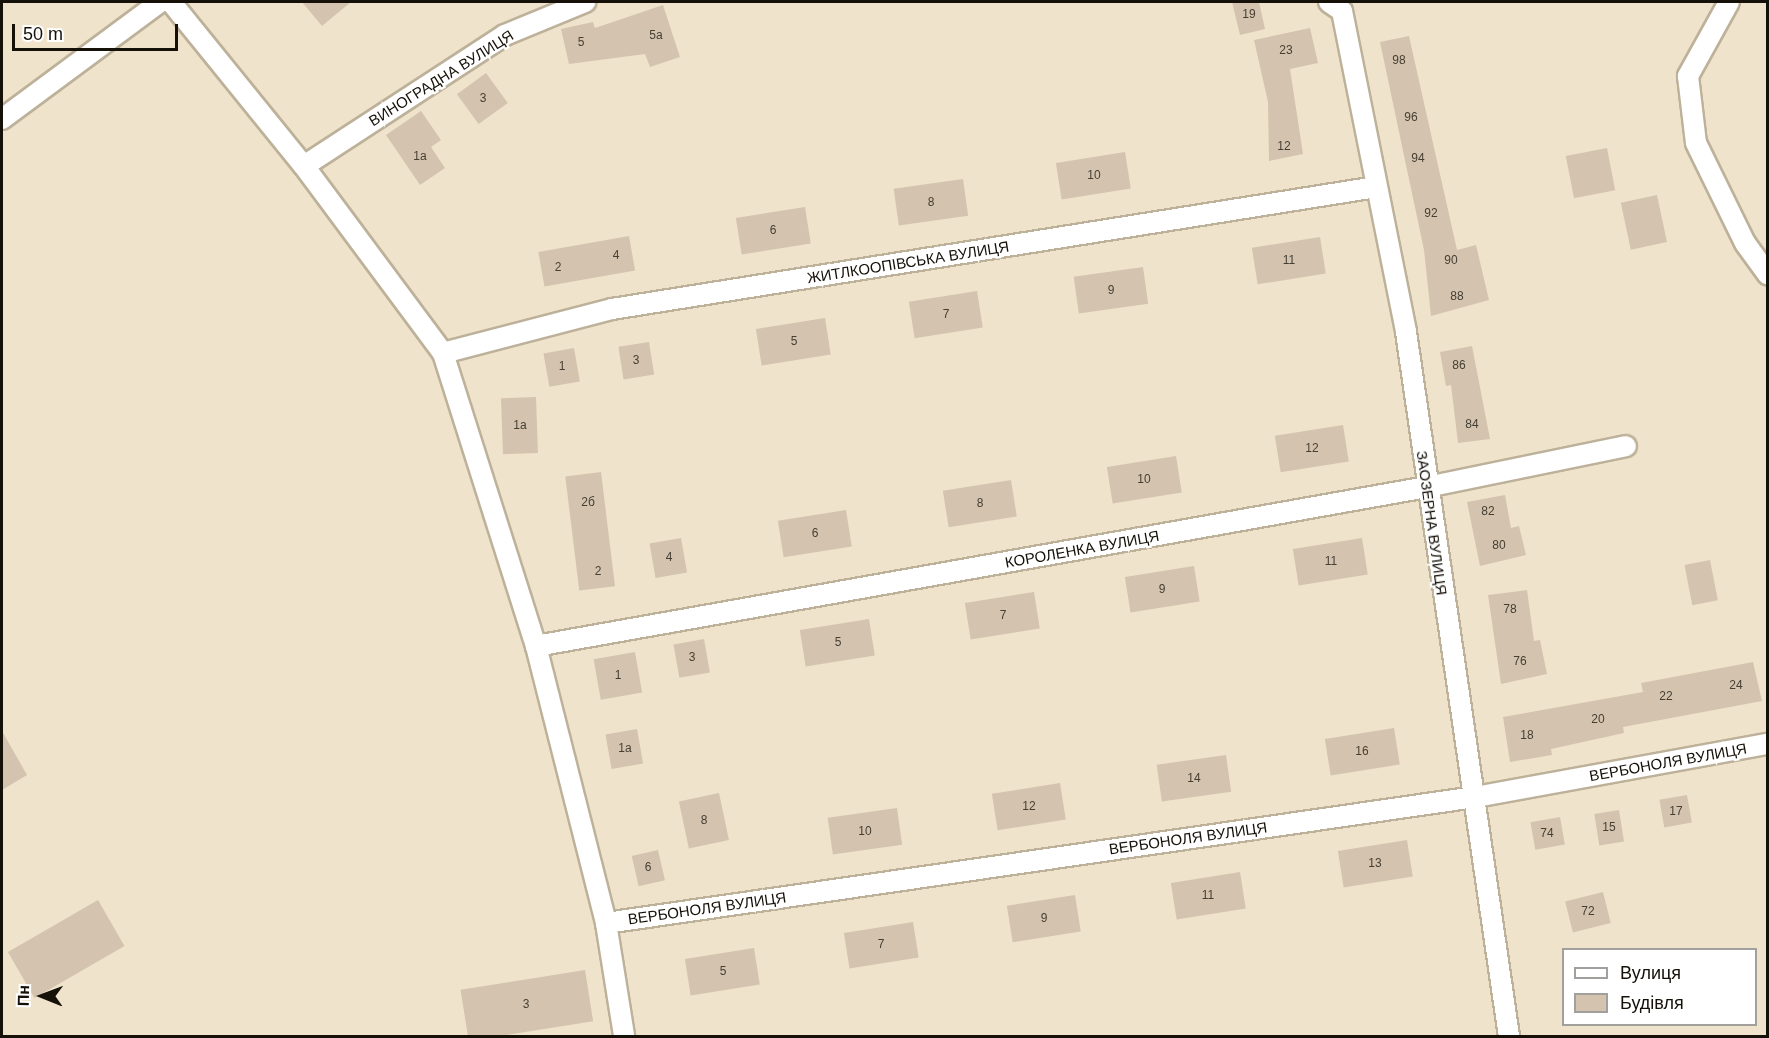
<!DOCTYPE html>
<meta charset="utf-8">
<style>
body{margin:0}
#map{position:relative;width:1769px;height:1038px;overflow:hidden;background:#efe3cb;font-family:Arial,sans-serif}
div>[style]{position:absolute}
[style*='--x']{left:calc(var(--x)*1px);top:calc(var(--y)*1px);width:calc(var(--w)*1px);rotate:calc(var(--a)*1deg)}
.building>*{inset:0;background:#d4c4af;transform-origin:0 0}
.roads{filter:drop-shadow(2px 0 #bdb19a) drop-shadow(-2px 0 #bdb19a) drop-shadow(0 2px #bdb19a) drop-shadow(0 -2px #bdb19a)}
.minor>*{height:20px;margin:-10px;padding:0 10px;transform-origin:10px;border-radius:10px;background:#fff}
span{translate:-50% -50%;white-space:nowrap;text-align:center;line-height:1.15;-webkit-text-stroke:4.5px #fff;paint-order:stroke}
.number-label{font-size:12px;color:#453e32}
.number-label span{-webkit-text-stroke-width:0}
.street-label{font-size:15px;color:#151109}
.frame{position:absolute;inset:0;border:3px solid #151109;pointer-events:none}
.legend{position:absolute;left:1562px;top:948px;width:195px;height:78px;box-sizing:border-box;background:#fff;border:2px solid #a1a09d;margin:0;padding:8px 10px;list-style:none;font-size:18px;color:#151109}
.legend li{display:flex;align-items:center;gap:12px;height:30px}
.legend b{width:30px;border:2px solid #a1a09d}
.north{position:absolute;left:12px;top:966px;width:60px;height:60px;-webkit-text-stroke:4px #fff;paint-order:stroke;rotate:271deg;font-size:16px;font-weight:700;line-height:24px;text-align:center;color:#151109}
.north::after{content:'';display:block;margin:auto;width:21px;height:27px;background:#151109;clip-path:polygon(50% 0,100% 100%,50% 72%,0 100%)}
.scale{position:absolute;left:12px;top:24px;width:166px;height:27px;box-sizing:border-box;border:3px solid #151109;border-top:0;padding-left:8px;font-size:18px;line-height:21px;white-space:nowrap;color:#151109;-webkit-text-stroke:4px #fff;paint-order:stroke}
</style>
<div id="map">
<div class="building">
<i style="clip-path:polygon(302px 2px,351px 2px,322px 26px)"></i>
<i style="clip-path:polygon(1232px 2px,1259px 2px,1265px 29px,1240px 35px)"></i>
<i style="clip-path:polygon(663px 5px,680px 57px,650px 67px,645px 54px,569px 64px,561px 29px,593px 22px,595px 28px)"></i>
<i style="clip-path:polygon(1310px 28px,1318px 63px,1290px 69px,1303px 154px,1269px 161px,1268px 102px,1254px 40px)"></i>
<i style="clip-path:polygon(1409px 36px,1457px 250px,1476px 245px,1489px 300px,1431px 316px,1424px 250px,1380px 42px)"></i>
<i style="left:486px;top:73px;width:37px;height:36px;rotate:54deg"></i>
<i style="clip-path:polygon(421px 111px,441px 140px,431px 147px,445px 168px,420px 185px,386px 135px)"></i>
<i style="left:1607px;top:148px;width:43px;height:42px;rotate:79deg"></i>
<i style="left:1125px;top:152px;width:37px;height:70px;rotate:81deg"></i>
<i style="left:963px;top:179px;width:37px;height:70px;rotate:82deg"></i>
<i style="left:1657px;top:195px;width:48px;height:37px;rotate:78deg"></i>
<i style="left:805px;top:207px;width:37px;height:70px;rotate:81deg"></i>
<i style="left:629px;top:236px;width:35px;height:92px;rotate:80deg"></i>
<i style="left:1320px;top:237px;width:37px;height:69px;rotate:81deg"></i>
<i style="left:1143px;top:267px;width:37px;height:70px;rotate:82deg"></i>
<i style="left:977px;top:291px;width:37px;height:69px;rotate:81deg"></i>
<i style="left:825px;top:318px;width:37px;height:70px;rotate:81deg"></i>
<i style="left:649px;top:342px;width:33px;height:31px;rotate:81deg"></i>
<i style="clip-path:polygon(1472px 346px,1490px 439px,1458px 443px,1451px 385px,1446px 386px,1440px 352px)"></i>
<i style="left:574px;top:348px;width:34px;height:31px;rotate:80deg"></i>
<i style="left:536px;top:397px;width:56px;height:35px;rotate:88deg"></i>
<i style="left:1343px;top:425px;width:37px;height:69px;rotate:81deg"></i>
<i style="left:1176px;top:456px;width:37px;height:70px;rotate:81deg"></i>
<i style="left:601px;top:472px;width:115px;height:36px;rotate:83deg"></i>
<i style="left:1011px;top:480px;width:37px;height:69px;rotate:81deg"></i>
<i style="clip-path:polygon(1505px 495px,1511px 528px,1519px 526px,1526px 555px,1480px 566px,1467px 502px)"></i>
<i style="left:846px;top:510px;width:37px;height:69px;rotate:81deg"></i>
<i style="left:681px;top:538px;width:35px;height:32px;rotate:80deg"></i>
<i style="left:1362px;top:538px;width:37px;height:70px;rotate:81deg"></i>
<i style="left:1710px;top:560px;width:41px;height:26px;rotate:79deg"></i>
<i style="left:1194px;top:566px;width:36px;height:70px;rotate:81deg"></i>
<i style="clip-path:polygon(1527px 590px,1534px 641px,1540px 640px,1547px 674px,1501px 684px,1488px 595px)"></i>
<i style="left:1034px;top:592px;width:37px;height:70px;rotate:81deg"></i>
<i style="left:869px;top:619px;width:37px;height:70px;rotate:81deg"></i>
<i style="left:704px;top:639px;width:34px;height:31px;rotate:80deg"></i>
<i style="left:635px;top:652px;width:41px;height:42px;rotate:80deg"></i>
<i style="clip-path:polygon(1753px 662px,1762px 701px,1623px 727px,1624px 733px,1551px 749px,1552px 755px,1510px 762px,1503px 717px,1643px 692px,1641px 683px)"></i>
<i style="left:1394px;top:728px;width:37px;height:70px;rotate:81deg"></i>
<i style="left:637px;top:729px;width:35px;height:32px;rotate:80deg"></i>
<i style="clip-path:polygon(2px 731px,27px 775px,2px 790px)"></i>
<i style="left:1226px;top:755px;width:37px;height:70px;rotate:82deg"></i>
<i style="left:1060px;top:783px;width:37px;height:69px;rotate:81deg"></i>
<i style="left:719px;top:793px;width:48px;height:41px;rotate:78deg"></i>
<i style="left:1687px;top:795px;width:28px;height:28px;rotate:80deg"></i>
<i style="left:897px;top:808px;width:37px;height:70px;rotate:82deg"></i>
<i style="left:1619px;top:810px;width:32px;height:25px;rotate:81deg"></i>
<i style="left:1560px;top:817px;width:28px;height:30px;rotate:80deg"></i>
<i style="left:1407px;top:840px;width:37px;height:70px;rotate:81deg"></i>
<i style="left:658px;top:850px;width:31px;height:27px;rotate:77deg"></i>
<i style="left:1240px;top:872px;width:37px;height:70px;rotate:81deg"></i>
<i style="left:1603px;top:892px;width:32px;height:39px;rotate:76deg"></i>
<i style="left:1075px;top:895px;width:37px;height:69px;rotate:81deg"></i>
<i style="left:98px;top:900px;width:53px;height:104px;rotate:60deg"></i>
<i style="left:913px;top:922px;width:36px;height:70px;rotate:81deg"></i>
<i style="left:754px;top:948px;width:37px;height:70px;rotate:81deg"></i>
<i style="left:585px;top:970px;width:52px;height:126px;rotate:81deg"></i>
</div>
<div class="roads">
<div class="minor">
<i style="--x:171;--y:2;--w:211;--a:51"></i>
<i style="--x:304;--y:166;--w:233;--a:53.4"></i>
<i style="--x:443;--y:353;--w:307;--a:72.4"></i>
<i style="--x:536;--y:646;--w:286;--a:75.8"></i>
<i style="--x:606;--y:923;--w:114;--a:80.9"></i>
<i style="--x:1329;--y:2;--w:16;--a:35"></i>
<i style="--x:1342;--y:11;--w:327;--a:78.7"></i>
<i style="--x:1406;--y:332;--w:711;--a:81.68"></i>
<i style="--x:1729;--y:2;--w:85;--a:119"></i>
<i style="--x:1688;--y:76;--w:67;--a:83.2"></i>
<i style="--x:1696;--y:143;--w:111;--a:63.9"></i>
<i style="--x:1745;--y:243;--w:39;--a:54"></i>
<i style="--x:2;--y:119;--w:197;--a:-36.5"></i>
<i style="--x:304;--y:166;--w:240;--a:-33.1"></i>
<i style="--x:505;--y:35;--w:87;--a:-22.4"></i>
<i style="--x:443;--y:353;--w:175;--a:-14.6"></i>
<i style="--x:612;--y:309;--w:774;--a:-9.07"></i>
<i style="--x:536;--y:646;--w:905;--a:-10.12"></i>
<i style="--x:1427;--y:487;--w:203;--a:-11.6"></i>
<i style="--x:606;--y:923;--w:878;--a:-8.25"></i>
<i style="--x:1475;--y:797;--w:298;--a:-10.3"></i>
</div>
</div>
<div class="number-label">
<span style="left:1249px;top:15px">19</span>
<span style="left:656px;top:36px">5а</span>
<span style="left:581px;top:43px">5</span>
<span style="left:1286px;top:51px">23</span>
<span style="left:1399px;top:61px">98</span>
<span style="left:483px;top:99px">3</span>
<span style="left:1411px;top:118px">96</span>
<span style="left:1284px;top:147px">12</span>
<span style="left:420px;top:157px">1а</span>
<span style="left:1418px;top:159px">94</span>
<span style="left:1094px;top:176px">10</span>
<span style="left:931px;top:203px">8</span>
<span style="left:1431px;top:214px">92</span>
<span style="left:773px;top:231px">6</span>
<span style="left:616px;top:256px">4</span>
<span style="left:1289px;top:261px">11</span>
<span style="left:1451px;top:261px">90</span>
<span style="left:558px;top:268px">2</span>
<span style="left:1111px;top:291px">9</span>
<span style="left:1457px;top:297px">88</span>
<span style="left:946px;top:315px">7</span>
<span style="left:794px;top:342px">5</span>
<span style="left:636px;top:361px">3</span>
<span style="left:1459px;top:366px">86</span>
<span style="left:562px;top:367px">1</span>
<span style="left:1472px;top:425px">84</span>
<span style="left:520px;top:426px">1а</span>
<span style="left:1312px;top:449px">12</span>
<span style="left:1144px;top:480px">10</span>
<span style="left:588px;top:503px">2б</span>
<span style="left:980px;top:504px">8</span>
<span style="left:1488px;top:512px">82</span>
<span style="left:815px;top:534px">6</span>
<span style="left:1499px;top:546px">80</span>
<span style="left:669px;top:558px">4</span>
<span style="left:1331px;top:562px">11</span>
<span style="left:598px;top:572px">2</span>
<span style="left:1162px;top:590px">9</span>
<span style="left:1510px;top:610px">78</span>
<span style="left:1003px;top:616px">7</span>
<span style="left:838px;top:643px">5</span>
<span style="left:692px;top:658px">3</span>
<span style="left:1520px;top:662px">76</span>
<span style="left:618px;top:676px">1</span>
<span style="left:1736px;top:686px">24</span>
<span style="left:1666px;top:697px">22</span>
<span style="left:1598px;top:720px">20</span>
<span style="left:1527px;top:736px">18</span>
<span style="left:625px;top:749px">1а</span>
<span style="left:1362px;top:752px">16</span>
<span style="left:1194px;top:779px">14</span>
<span style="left:1029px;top:807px">12</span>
<span style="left:1676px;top:812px">17</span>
<span style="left:704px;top:821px">8</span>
<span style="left:1609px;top:828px">15</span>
<span style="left:865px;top:832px">10</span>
<span style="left:1547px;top:834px">74</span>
<span style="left:1375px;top:864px">13</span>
<span style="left:648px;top:868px">6</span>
<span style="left:1208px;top:896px">11</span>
<span style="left:1588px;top:912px">72</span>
<span style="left:1044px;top:919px">9</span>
<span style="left:881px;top:945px">7</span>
<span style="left:723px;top:972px">5</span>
<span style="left:526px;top:1005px">3</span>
</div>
<div class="street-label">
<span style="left:441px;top:78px;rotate:-32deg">ВИНОГРАДНА ВУЛИЦЯ</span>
<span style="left:908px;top:262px;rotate:-9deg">ЖИТЛКООПІВСЬКА ВУЛИЦЯ</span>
<span style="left:1432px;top:523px;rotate:82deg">ЗАОЗЕРНА ВУЛИЦЯ</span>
<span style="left:1082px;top:549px;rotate:-10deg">КОРОЛЕНКА ВУЛИЦЯ</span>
<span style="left:1668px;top:762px;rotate:-10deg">ВЕРБОНОЛЯ ВУЛИЦЯ</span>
<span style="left:1188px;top:838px;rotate:-8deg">ВЕРБОНОЛЯ ВУЛИЦЯ</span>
<span style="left:707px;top:908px;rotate:-8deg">ВЕРБОНОЛЯ ВУЛИЦЯ</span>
</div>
<div class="frame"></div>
<ul class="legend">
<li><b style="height:8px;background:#fff"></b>Вулиця</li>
<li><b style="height:16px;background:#d4c4af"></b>Будівля</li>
</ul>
<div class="north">Пн</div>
<div class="scale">50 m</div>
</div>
